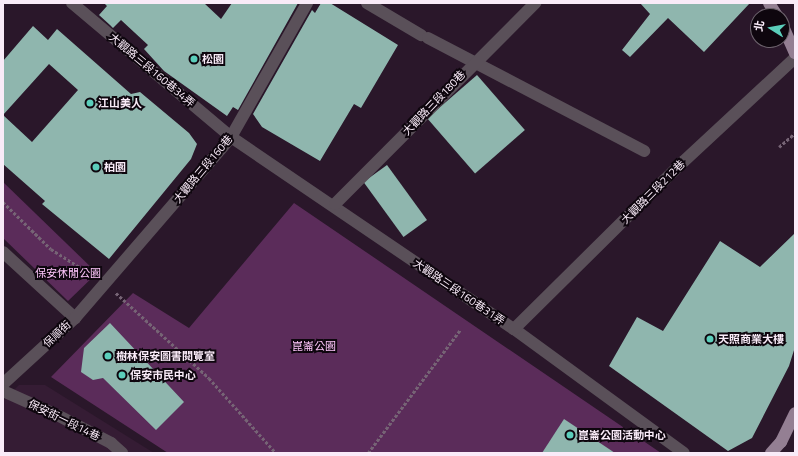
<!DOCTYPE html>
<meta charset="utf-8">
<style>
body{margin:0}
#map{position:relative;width:798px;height:456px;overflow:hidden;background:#2a172a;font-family:"Titillium Web","Noto Sans TC",sans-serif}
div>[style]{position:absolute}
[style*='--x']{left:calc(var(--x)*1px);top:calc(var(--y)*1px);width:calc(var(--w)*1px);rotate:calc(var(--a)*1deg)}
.built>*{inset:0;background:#351c34}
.green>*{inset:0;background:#5b2c5a}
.building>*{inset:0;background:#8fb6ae;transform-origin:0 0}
.path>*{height:2.5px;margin-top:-1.25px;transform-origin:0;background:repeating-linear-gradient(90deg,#766475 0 3px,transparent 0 5px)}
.minor>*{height:12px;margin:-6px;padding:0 6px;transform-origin:6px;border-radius:6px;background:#5a5059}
.major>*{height:12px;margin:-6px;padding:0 6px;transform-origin:6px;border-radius:6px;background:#947f93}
.dots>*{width:11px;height:11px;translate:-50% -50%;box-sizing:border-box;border:2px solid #0e060e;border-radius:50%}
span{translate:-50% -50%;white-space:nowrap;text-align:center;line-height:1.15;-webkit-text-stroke:4px #0e060e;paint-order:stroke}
.poi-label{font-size:11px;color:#f9ebf8;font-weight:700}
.left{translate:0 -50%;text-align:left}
.street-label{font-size:11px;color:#f9ebf8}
.park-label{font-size:11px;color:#fdc5fa}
.frame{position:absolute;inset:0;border:4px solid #f9ebf8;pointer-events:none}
.north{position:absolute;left:750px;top:8px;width:40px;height:40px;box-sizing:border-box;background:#0e060e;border:1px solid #6c626c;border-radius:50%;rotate:281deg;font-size:11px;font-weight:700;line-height:16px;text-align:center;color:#f9ebf8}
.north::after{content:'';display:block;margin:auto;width:14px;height:18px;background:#5bcebb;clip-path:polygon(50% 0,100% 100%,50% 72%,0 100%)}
</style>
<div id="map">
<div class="built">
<i style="clip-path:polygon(19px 385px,45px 385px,154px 453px,3px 453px,3px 401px)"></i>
</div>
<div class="green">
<i style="clip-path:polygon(3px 182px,97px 273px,68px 301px,3px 238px)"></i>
<i style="clip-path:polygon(294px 203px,661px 453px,168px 453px,51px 377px,133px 293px,189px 328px)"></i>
</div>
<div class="building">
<i style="clip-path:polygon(104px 3px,204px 3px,221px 19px,232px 3px,298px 3px,238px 110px,233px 107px,227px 116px,164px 71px,144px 49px,148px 45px,121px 20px,113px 28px,110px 25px,99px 15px,107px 6px)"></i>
<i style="clip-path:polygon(321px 3px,330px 3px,398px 45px,361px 108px,354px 104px,320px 161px,262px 127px,253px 114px,312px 10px,315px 13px)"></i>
<i style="clip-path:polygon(640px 3px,750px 3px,704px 52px,668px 18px,630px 57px,622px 50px,650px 14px)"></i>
<i style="clip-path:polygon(33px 26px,48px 40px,57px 29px,131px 94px,140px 92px,189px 133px,197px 144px,191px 159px,109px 259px,42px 204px,45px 201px,3px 164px,3px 115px,32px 142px,78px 90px,49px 64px,3px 115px,3px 61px)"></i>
<i style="left:477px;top:75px;width:73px;height:66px;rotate:49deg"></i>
<i style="left:387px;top:165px;width:68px;height:29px;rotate:54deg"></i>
<i style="clip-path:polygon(795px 233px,795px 347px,789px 366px,752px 438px,728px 451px,609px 366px,637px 317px,663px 331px,720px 241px,760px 267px)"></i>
<i style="clip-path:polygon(110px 323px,184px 402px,156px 430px,103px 378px,93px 380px,81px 372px,84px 348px)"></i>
<i style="clip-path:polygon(564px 419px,615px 453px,542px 453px)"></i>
</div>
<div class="path">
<i style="--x:779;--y:147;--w:21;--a:-41"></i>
<i style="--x:3;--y:202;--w:67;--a:44.4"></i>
<i style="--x:51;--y:249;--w:49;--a:32.4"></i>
<i style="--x:116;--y:293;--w:126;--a:42.4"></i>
<i style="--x:209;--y:378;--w:101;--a:48.2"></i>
<i style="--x:368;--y:453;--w:154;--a:-53.2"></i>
</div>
<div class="minor">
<i style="--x:72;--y:3;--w:208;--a:40.1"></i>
<i style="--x:231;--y:137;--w:342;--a:34.2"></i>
<i style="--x:514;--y:329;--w:210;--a:36.1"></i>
<i style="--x:367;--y:3;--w:63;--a:30.7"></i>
<i style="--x:428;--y:38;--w:244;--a:27.6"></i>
<i style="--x:335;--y:204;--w:284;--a:-45.1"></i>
<i style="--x:3;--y:252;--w:98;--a:42.5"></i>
<i style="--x:514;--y:329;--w:238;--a:-44.7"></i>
<i style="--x:683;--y:162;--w:153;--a:-42.9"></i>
<i style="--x:3;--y:384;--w:98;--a:-42.5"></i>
<i style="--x:75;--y:318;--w:239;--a:-49.2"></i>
<i style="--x:231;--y:137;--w:154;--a:-60.4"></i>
<i style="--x:3;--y:391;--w:61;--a:24.1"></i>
<i style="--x:59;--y:416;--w:59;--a:27.4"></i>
<i style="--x:111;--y:443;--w:15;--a:42"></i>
</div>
<div class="major">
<i style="--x:769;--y:3;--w:15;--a:58"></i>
<i style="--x:782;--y:24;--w:32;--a:66"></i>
<i style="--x:771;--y:453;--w:15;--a:-48"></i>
<i style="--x:781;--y:442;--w:32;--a:-64"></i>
</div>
<div class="dots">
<i style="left:194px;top:59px;background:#5bcebb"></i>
<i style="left:90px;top:103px;background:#5bcebb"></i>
<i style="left:96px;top:167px;background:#5bcebb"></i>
<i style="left:710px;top:339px;background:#5bcebb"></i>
<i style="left:108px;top:356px;background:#5bcebb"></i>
<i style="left:122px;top:375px;background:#5bcebb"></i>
<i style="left:570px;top:435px;background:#5bcebb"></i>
</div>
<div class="poi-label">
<span class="left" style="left:202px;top:59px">松園</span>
<span class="left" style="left:98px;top:103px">江山美人</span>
<span class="left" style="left:104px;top:167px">柏園</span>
<span class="left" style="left:718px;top:339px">天照商業大樓</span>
<span class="left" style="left:116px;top:356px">樹林保安圖書閱覽室</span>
<span class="left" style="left:130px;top:375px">保安市民中心</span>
<span class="left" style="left:578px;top:435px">崑崙公園活動中心</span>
</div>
<div class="street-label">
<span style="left:152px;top:70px;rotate:40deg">大觀路三段160巷34弄</span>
<span style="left:434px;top:103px;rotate:-46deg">大觀路三段180巷</span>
<span style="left:203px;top:169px;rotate:-50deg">大觀路三段160巷</span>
<span style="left:653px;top:192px;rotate:-45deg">大觀路三段212巷</span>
<span style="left:459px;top:292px;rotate:34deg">大觀路三段160巷31弄</span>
<span style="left:57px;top:334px;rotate:-43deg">保順街</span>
<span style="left:64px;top:420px;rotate:26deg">保安街一段14巷</span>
</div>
<div class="park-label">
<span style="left:68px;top:273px">保安休閒公園</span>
<span style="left:314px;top:346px">崑崙公園</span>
</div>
<div class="frame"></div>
<div class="north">北</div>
</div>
